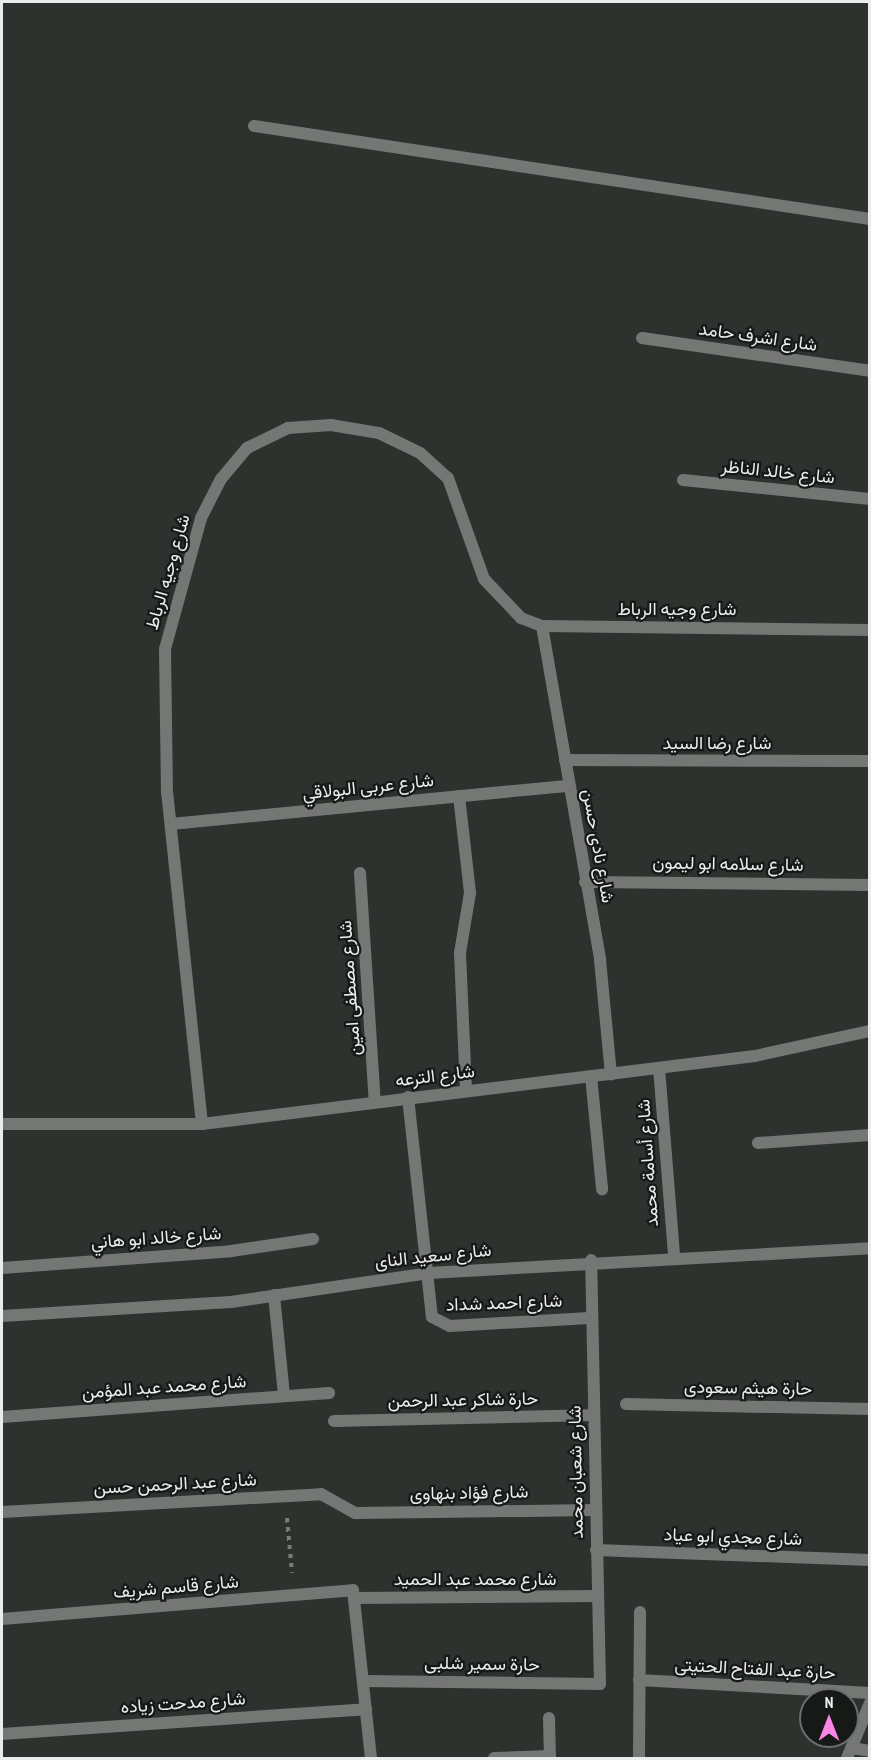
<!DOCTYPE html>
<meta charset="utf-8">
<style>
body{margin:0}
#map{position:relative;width:871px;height:1760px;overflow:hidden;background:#2d322e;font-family:"PT Sans Narrow",Vazirmatn,sans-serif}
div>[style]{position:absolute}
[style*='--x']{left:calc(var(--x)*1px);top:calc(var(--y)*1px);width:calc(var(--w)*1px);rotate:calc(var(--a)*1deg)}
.path>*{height:4px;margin-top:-2px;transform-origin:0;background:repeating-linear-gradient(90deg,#797d7a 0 4.5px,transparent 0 9px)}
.street>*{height:12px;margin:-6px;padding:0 6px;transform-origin:6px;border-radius:6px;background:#757775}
span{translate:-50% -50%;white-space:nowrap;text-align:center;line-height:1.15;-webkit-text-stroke:4.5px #171917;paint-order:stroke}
.street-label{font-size:18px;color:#eaedeb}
.frame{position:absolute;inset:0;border:3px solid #eaedeb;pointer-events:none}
.north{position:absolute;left:799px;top:1688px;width:60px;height:60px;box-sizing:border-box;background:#171917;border:2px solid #6b6e6c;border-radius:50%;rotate:0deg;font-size:16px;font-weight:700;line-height:24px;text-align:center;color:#eaedeb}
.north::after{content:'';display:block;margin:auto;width:21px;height:27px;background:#fa87e7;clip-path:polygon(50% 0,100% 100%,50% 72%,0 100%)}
</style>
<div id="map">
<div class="path">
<i style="--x:287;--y:1518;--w:55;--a:84.8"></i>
</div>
<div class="street">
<i style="--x:254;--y:126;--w:623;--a:8.59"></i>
<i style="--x:642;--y:338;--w:230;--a:8.2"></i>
<i style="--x:683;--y:480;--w:188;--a:5.8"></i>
<i style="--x:542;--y:626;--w:339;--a:80.1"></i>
<i style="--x:600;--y:960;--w:115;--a:84.5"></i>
<i style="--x:565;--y:760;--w:305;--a:0.2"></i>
<i style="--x:459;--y:796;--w:98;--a:83.5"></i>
<i style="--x:470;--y:893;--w:61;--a:99.5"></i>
<i style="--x:460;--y:953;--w:136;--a:87.5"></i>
<i style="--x:171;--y:824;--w:400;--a:-5.5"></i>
<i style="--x:360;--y:873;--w:229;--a:86.3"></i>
<i style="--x:585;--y:882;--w:285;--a:0.6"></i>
<i style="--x:659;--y:1068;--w:188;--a:85.4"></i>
<i style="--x:591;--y:1076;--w:114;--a:84.4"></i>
<i style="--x:408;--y:1097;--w:221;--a:83.8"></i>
<i style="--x:432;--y:1317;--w:20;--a:27"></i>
<i style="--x:450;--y:1326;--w:139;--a:-3.3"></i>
<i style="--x:2;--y:1124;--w:200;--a:0"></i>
<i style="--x:202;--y:1124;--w:557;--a:-7.01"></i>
<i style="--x:755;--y:1056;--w:118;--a:-12.3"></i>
<i style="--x:202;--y:1124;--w:333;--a:-96"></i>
<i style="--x:167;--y:793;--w:144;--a:-90.8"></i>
<i style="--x:165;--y:649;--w:136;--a:-74.6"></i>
<i style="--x:201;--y:518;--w:44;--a:-62.9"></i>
<i style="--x:221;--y:479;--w:40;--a:-50"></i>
<i style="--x:247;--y:448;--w:46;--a:-26"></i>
<i style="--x:288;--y:428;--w:43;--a:-4"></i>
<i style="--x:331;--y:425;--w:49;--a:9.5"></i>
<i style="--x:379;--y:433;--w:46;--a:26"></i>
<i style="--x:420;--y:453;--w:38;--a:42"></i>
<i style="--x:448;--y:478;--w:107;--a:70.4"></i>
<i style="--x:484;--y:579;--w:54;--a:46.5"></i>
<i style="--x:521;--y:618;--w:22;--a:21"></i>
<i style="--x:542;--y:626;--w:328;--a:0.7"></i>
<i style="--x:758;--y:1143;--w:112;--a:-4.1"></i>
<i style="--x:2;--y:1268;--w:230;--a:-4.2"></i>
<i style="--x:231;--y:1251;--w:83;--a:-8.3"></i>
<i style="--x:274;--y:1295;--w:101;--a:84.3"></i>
<i style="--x:2;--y:1316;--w:229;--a:-3.5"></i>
<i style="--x:231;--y:1302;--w:200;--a:-8.3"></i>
<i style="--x:429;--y:1273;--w:442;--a:-3.2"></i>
<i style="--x:626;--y:1404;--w:244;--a:1.2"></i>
<i style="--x:2;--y:1417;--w:328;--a:-4.2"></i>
<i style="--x:334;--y:1421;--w:259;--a:-1.3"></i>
<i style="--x:2;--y:1512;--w:320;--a:-3.2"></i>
<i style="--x:321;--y:1494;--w:39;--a:29"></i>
<i style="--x:355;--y:1513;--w:240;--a:-0.7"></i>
<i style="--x:596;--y:1550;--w:274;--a:2.1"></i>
<i style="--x:354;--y:1598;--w:243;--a:-0.5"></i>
<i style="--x:2;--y:1619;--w:352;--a:-4.7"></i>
<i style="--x:353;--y:1590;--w:169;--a:83.9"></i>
<i style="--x:639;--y:1680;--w:231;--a:3.2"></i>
<i style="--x:363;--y:1681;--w:237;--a:0.7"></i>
<i style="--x:600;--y:1684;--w:424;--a:-91.2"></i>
<i style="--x:549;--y:1718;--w:40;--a:88.6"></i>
<i style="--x:2;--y:1734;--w:365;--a:-3.9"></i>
<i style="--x:852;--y:1748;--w:18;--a:9"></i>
<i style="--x:494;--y:1758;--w:56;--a:-2"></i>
<i style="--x:639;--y:1758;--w:146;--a:-89.6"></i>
<i style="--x:847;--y:1758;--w:60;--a:-67.3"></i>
</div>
<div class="street-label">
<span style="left:758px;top:337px;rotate:8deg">شارع اشرف حامد</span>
<span style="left:778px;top:472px;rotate:6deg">شارع خالد الناظر</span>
<span style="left:168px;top:572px;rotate:-74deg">شارع وجيه الرباط</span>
<span style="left:677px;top:609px">شارع وجيه الرباط</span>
<span style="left:717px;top:743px">شارع رضا السيد</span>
<span style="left:368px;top:787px;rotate:-6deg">شارع عربى البولاقي</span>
<span style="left:598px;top:846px;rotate:80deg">شارع نادى حسن</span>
<span style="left:728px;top:864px;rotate:1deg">شارع سلامه ابو ليمون</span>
<span style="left:350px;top:988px;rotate:-94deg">شارع مصطفى امين</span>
<span style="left:435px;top:1076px;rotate:-7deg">شارع الترعه</span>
<span style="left:648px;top:1163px;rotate:-94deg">شارع أسامة محمد</span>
<span style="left:156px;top:1238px;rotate:-4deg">شارع خالد ابو هاني</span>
<span style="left:433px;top:1256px;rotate:-6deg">شارع سعيد الناى</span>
<span style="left:504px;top:1303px;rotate:-2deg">شارع احمد شداد</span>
<span style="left:164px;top:1387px;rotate:-4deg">شارع محمد عبد المؤمن</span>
<span style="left:748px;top:1388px;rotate:1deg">حارة هيثم سعودى</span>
<span style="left:463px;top:1400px;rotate:-1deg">حارة شاكر عبد الرحمن</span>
<span style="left:576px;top:1472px;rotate:-91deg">شارع شعبان محمد</span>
<span style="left:175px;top:1484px;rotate:-3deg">شارع عبد الرحمن حسن</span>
<span style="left:469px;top:1493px;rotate:-1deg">شارع فؤاد بنهاوى</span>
<span style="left:733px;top:1537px;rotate:2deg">شارع مجدي ابو عياد</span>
<span style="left:475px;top:1579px">شارع محمد عبد الحميد</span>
<span style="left:176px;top:1587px;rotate:-5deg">شارع قاسم شريف</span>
<span style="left:482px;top:1664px;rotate:1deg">حارة سمير شلبى</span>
<span style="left:755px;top:1669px;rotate:3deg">حارة عبد الفتاح الحتيتى</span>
<span style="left:183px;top:1703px;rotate:-4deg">شارع مدحت زياده</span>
</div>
<div class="frame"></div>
<div class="north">N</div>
</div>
